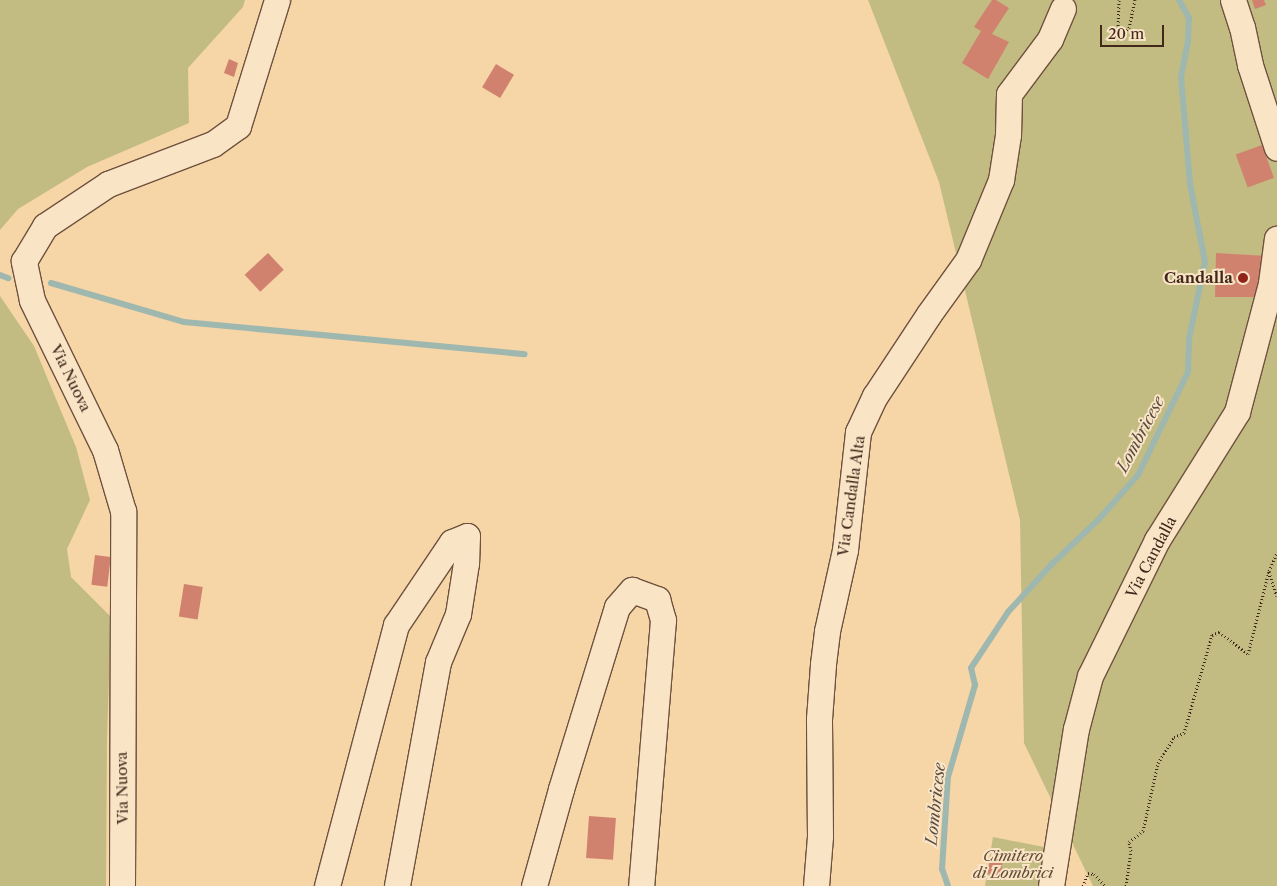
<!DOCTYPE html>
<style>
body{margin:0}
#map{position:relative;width:1277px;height:886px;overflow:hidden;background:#f6d5a7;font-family:"Libre Caslon Text",serif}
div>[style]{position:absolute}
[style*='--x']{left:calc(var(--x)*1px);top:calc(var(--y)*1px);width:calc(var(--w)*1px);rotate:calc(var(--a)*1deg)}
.green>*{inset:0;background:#c2bc83}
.stream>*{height:6px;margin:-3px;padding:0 3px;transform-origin:3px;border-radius:3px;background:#9eb7af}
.building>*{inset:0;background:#d1826f;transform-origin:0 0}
.path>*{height:3px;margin-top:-1.5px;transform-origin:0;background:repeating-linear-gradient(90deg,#42271b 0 1px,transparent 0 3.5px)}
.roads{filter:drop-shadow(1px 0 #6f523e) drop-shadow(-1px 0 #6f523e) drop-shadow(0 1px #6f523e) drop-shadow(0 -1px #6f523e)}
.minor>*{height:25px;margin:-12.5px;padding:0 12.5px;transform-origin:12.5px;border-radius:12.5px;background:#f9e4c6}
.dots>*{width:14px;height:14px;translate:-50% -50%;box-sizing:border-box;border:2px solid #f9e4c6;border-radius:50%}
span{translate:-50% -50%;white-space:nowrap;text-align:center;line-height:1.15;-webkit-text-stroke:4px #f9e4c6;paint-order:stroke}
.poi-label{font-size:15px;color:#42271b;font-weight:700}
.right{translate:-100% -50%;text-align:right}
.street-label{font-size:15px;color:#42271b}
.park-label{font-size:15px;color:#624c35;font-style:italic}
.water-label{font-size:16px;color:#594b40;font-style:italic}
.scale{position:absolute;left:1100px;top:25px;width:64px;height:22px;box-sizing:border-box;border:2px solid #42271b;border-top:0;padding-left:6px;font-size:15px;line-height:18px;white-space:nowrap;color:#42271b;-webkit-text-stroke:4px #f9e4c6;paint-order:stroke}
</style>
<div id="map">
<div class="green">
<i style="clip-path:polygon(0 0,245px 0,243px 7px,188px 68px,189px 123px,87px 167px,18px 209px,0 230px)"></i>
<i style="clip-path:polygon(868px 0,1277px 0,1277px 886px,1093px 886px,1024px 743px,1020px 520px,939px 182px)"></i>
<i style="clip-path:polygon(0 296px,34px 346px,76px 447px,90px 500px,67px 549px,71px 577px,111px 617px,107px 738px,106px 886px,0 886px)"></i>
<i style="clip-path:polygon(993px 837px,1044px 847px,1038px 886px,985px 886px)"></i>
</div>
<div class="stream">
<i style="--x:0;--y:275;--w:9;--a:21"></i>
<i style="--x:51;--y:283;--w:139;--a:16.3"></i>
<i style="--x:184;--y:322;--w:342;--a:5.4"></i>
<i style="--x:948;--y:886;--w:18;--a:-109"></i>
<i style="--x:942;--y:869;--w:92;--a:-86.3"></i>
<i style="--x:948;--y:777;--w:96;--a:-73.6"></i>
<i style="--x:975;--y:685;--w:17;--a:-103"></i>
<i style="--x:971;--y:668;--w:67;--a:-56.5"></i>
<i style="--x:1008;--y:612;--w:64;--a:-47.5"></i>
<i style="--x:1051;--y:565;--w:66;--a:-43.8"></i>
<i style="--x:1099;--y:519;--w:59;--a:-48.4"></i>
<i style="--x:1138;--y:475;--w:114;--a:-64.1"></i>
<i style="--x:1188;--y:372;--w:33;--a:-88"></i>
<i style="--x:1189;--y:339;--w:79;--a:-78.3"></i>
<i style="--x:1205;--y:262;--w:79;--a:-100.9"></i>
<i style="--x:1190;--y:184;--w:107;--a:-94.8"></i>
<i style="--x:1181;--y:77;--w:36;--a:-79"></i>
<i style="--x:1188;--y:42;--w:24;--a:-88"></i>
<i style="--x:1189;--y:18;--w:21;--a:-119"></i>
</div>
<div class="building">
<i style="clip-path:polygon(992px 0,996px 0,1009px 8px,992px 34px,1009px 42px,988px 79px,962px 63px,981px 31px,974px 27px)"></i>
<i style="clip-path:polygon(1252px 0,1264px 0,1266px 5px,1255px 9px)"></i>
<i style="clip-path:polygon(229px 59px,238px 63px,234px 77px,224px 73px)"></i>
<i style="left:496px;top:64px;width:21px;height:27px;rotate:31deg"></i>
<i style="left:1262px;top:145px;width:35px;height:28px;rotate:70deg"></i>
<i style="left:268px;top:253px;width:23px;height:32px;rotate:47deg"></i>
<i style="clip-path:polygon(1216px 253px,1267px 256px,1262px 297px,1215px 297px)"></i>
<i style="left:95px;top:555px;width:16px;height:30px;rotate:7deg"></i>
<i style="left:184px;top:584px;width:19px;height:33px;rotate:9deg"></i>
<i style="left:589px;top:816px;width:27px;height:42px;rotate:4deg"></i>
<i style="left:990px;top:859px;width:13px;height:15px;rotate:9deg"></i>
</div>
<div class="path">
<i style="--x:1119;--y:0;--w:28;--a:92"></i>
<i style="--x:1118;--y:28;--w:8;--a:60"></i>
<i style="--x:1122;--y:35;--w:10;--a:-45"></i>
<i style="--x:1129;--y:28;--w:29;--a:-78"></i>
<i style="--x:1269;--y:572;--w:25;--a:72"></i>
<i style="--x:1083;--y:886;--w:14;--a:-69"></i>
<i style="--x:1088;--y:873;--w:6;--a:9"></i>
<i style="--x:1094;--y:874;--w:16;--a:47"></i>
<i style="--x:1126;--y:886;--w:35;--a:-82"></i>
<i style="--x:1131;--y:851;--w:9;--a:-103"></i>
<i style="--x:1129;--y:842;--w:18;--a:-38"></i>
<i style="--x:1143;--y:831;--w:70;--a:-77.6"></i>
<i style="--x:1158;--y:763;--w:31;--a:-58"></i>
<i style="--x:1174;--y:737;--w:11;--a:-22"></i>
<i style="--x:1184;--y:733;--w:102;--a:-74.1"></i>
<i style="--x:1212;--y:635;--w:8;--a:-23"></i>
<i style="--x:1219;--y:632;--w:36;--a:37"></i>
<i style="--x:1248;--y:654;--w:86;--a:-75.8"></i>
<i style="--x:1269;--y:571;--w:20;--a:-66"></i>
</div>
<div class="roads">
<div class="minor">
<i style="--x:1233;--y:0;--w:28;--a:72"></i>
<i style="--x:1242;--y:27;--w:39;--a:78"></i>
<i style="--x:1250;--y:65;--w:87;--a:72"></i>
<i style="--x:122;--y:886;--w:375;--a:-89.8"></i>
<i style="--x:123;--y:511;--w:64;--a:-106.4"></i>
<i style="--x:105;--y:450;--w:167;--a:-116"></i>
<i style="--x:32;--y:300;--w:40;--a:-102"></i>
<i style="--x:24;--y:261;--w:41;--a:-59"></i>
<i style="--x:45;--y:226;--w:76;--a:-33.7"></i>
<i style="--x:108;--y:184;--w:112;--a:-20.9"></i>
<i style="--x:213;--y:144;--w:31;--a:-36"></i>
<i style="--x:238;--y:126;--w:132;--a:-72.8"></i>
<i style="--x:327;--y:886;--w:270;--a:-75.2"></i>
<i style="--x:396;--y:625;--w:100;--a:-56"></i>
<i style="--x:452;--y:542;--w:16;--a:-22"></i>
<i style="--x:467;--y:536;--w:27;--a:92"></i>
<i style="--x:466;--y:563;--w:52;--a:98.9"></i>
<i style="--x:458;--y:614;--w:52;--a:112.6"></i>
<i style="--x:438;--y:662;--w:228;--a:100.4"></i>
<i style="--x:534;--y:886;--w:101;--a:-74.4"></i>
<i style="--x:561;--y:789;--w:190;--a:-72.9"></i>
<i style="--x:617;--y:607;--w:23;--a:-49"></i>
<i style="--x:632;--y:590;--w:27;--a:20"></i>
<i style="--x:657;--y:599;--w:22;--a:74"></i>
<i style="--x:663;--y:620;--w:267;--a:94.7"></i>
<i style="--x:816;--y:886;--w:50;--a:-85.4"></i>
<i style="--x:820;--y:836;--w:117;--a:-90.5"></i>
<i style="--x:819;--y:719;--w:55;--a:-85.8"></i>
<i style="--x:823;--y:664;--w:33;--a:-83"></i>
<i style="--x:827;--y:631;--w:83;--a:-77.5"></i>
<i style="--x:845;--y:550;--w:119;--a:-83.7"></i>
<i style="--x:858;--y:432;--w:40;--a:-65"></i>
<i style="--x:875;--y:396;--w:98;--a:-56.6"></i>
<i style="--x:929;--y:314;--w:67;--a:-54.2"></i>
<i style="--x:968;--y:260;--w:87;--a:-67.6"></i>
<i style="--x:1001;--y:180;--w:46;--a:-81.2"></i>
<i style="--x:1008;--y:135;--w:41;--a:-88.6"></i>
<i style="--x:1009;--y:94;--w:69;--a:-53.3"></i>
<i style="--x:1050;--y:39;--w:33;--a:-67"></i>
<i style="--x:1051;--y:886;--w:159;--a:-81"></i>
<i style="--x:1076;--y:729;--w:55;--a:-75.2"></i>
<i style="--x:1090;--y:676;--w:152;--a:-63.8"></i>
<i style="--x:1157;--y:540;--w:151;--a:-58"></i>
<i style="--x:1237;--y:412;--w:133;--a:-75.2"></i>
<i style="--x:1271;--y:283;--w:45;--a:-82.4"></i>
</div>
</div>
<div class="dots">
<i style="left:1243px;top:278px;background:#8f2418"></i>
</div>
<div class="poi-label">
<span class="right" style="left:1233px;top:278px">Candalla</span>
</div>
<div class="street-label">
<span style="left:71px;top:378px;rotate:64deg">Via Nuova</span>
<span style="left:851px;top:496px;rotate:-82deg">Via Candalla Alta</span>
<span style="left:1151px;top:557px;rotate:-62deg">Via Candalla</span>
<span style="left:122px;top:788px;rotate:-91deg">Via Nuova</span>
</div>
<div class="park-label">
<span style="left:1013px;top:864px">Cimitero<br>di Lombrici</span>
</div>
<div class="water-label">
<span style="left:1140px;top:434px;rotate:-62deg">Lombricese</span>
<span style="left:935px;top:804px;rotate:-84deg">Lombricese</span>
</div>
<div class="scale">20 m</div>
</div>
